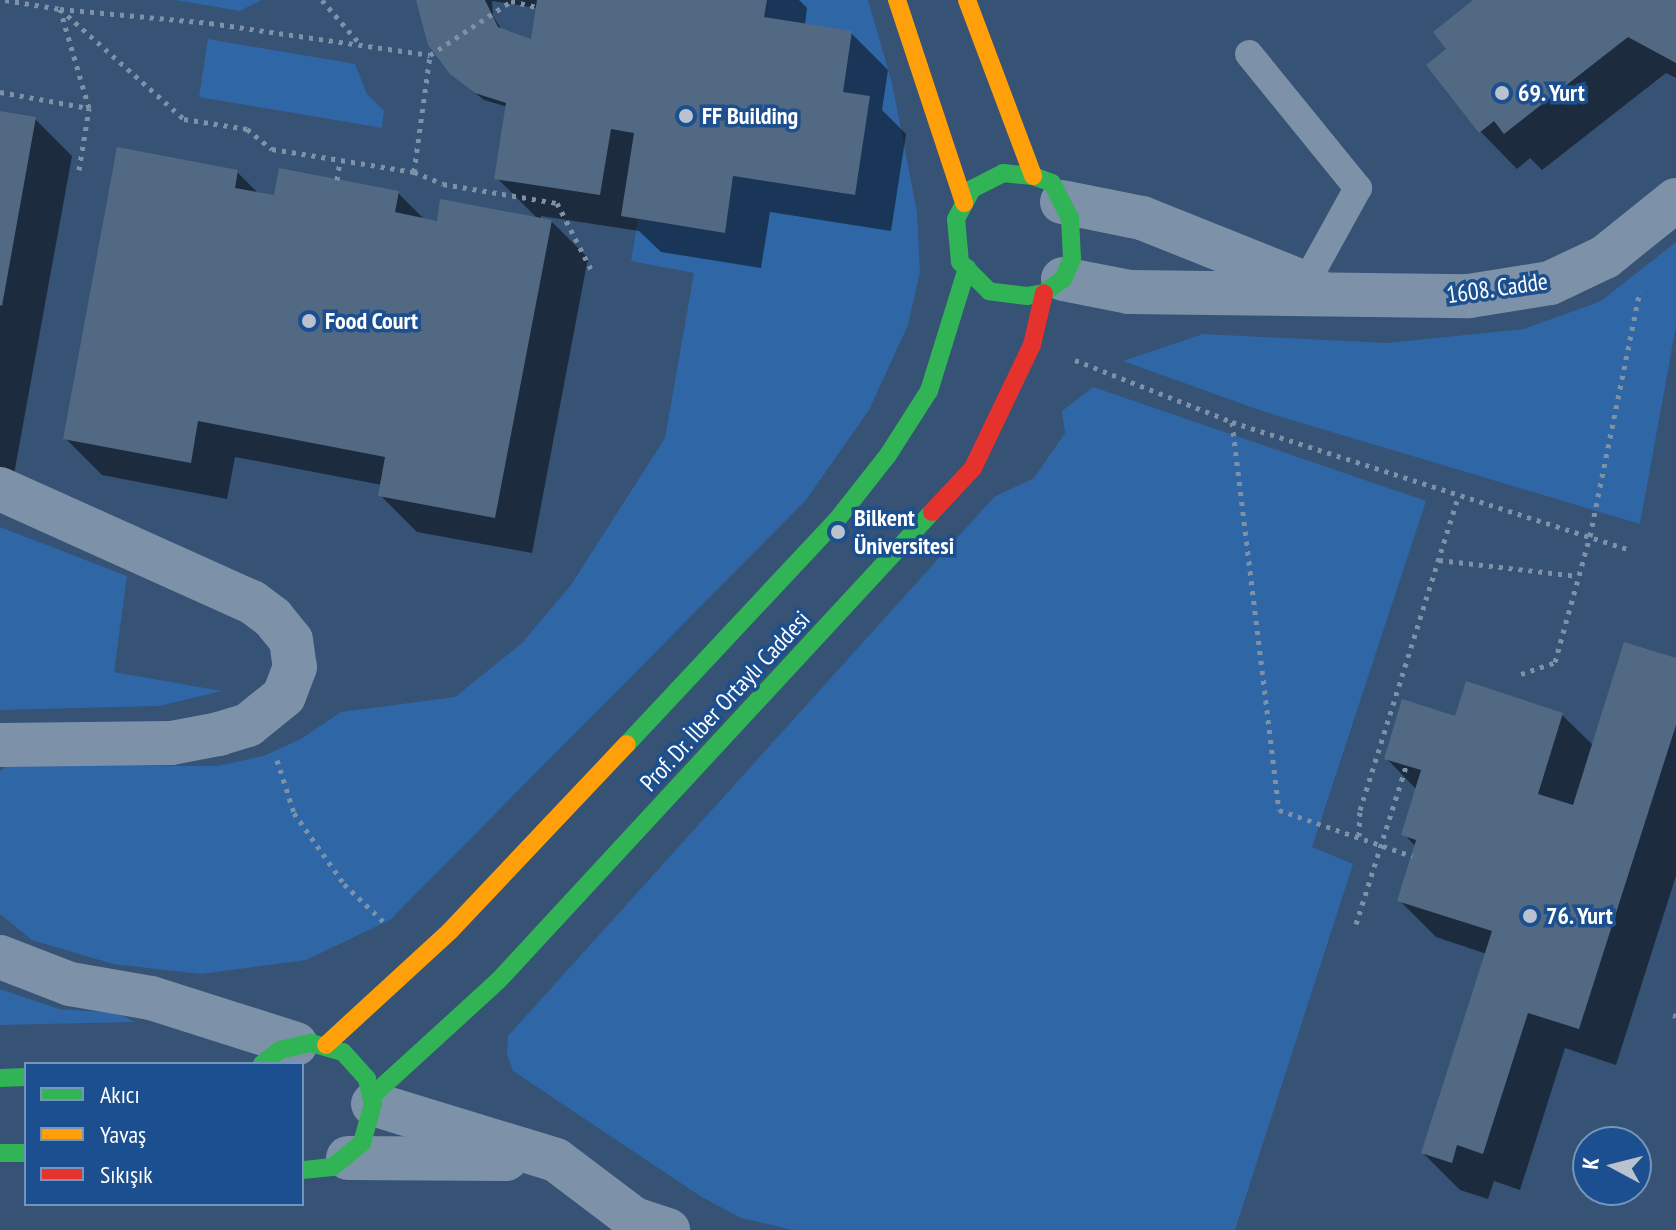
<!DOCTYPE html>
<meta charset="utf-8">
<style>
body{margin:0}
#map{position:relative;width:1676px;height:1230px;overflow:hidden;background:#365274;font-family:"PT Sans Narrow",sans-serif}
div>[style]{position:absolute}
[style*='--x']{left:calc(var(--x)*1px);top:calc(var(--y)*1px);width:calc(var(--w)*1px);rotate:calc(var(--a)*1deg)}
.green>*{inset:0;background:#2f66a5}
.shadow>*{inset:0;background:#0007}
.building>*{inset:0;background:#526984}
.path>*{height:5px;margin-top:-2.5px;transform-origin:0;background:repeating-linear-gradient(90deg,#7d92a8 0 4px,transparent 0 10px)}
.lane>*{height:28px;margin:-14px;padding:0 14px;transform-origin:14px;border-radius:14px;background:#7d92a8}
.street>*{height:44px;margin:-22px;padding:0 22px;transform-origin:22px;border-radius:22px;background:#7d92a8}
.fast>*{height:18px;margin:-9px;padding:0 9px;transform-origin:9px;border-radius:9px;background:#30b455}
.slow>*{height:18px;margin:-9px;padding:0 9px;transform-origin:9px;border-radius:9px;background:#ff9f0a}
.jam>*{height:18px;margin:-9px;padding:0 9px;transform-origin:9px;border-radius:9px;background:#e5322d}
.dots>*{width:22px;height:22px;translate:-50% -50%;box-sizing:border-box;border:4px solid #1b4f8f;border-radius:50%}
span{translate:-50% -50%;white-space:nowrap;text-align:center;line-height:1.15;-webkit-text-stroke:7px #1b4f8f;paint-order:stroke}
.poi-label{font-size:24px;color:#fff;font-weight:700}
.left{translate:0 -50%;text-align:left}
.street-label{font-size:24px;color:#fff}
.legend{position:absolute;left:24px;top:1062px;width:280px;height:144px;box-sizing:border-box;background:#1b4f8f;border:2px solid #7695bc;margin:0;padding:10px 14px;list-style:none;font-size:24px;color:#fff}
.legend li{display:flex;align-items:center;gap:16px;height:40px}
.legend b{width:40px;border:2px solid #7695bc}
.north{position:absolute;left:1572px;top:1126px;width:80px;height:80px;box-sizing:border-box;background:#1b4f8f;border:2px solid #7695bc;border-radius:50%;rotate:277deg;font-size:22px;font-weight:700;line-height:32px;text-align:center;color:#fff}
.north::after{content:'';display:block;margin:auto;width:28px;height:36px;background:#b9c2ce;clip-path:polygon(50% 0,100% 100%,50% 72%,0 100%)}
</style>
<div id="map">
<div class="green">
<i style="clip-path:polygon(175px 0,261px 0,240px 11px)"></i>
<i style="clip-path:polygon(767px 0,868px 0,892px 83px,917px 212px,920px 272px,908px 325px,869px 410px,806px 500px,390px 920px,306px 960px,201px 974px,113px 964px,32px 940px,0 914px,0 771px,9px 765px,218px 766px,263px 756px,301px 739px,341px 712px,455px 697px,522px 643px,571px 585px,665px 438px,694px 273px,631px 261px,638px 219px,725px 233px,733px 176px,854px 195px,870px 96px,843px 92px,764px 17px)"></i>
<i style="clip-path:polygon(208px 39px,355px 64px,367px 94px,384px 111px,382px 128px,199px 97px)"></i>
<i style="clip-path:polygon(1676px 242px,1676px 326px,1640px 524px,1262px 411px,1123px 361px,1203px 334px,1387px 343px,1524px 329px,1601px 301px)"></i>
<i style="clip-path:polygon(1093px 387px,1426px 501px,1312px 847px,1353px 864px,1235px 1230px,793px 1230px,741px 1218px,700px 1196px,513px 1071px,507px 1054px,508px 1036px,994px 497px,1034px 478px,1065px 433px,1062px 411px)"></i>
<i style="clip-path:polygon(0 527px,127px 576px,114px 672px,222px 691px,159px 706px,0 710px)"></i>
<i style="clip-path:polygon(0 989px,59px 1009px,117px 1013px,135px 1022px,0 1025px)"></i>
</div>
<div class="shadow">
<i style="clip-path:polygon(evenodd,418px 0,799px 0,807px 8px,805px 25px,851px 33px,888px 70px,882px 110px,906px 134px,891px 231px,770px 212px,761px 268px,661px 252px,639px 231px,541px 216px,541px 220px,551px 221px,588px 258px,532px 553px,417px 532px,380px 495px,382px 485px,235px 457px,227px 499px,102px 475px,65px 438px,237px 172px,259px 194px,276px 197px,398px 193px,425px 220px,439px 223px,538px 219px,497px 178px,508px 107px,484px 100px,460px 81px,418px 0,492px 1px,538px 8px,533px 44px,502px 30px,493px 16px,492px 1px)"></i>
<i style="clip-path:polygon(1477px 0,1676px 0,1676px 78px,1666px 73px,1542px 170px,1530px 158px,1517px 169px,1481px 132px,1428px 65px,1449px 49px)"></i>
<i style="clip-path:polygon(0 113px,35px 119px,72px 156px,14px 474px,0 472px)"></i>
<i style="clip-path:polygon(1676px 660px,1676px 876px,1616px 1065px,1565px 1048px,1520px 1190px,1494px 1181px,1488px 1199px,1460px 1190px,1423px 1153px,1487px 954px,1436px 937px,1399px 900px,1416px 847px,1404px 834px,1417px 790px,1386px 758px,1456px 718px,1562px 715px,1594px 746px)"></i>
</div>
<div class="building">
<i style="clip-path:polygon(416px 0,485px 0,498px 27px,531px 39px,537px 0,767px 0,764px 17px,852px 31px,843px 92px,870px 96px,855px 195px,733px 176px,725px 233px,621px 216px,634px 133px,611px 129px,600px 195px,494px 179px,506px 103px,475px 93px,450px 74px,428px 45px)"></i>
<i style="clip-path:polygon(1473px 0,1676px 0,1676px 63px,1628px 37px,1504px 134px,1494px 121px,1479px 133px,1426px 65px,1446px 49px,1433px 32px)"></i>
<i style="clip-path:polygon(0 111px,36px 117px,2px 306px,0 305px)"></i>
<i style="clip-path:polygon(117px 147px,238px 170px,235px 188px,274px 195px,279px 168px,399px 191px,395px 212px,437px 221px,440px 199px,552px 220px,495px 518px,378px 496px,385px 457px,198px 421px,191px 463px,63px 439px)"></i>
<i style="clip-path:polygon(1624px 642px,1676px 658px,1676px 725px,1579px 1029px,1528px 1013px,1483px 1154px,1457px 1145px,1452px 1163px,1421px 1153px,1492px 931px,1397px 901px,1416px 840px,1401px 835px,1421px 770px,1384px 759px,1402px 699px,1455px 716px,1466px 681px,1563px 713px,1538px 794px,1573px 805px)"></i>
</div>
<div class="path">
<i style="--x:5;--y:0;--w:56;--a:9.3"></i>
<i style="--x:60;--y:9;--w:151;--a:5.3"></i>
<i style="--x:210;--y:23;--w:222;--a:8.3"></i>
<i style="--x:430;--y:55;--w:100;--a:-33.5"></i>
<i style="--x:322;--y:0;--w:60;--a:49.1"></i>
<i style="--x:511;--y:1;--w:26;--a:13"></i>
<i style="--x:0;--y:92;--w:90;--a:10.2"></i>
<i style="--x:79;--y:170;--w:63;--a:-80.8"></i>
<i style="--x:89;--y:108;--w:103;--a:-106.3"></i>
<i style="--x:60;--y:9;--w:166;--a:41.6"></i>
<i style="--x:184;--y:119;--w:64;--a:9"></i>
<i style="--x:247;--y:129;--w:32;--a:39"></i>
<i style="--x:272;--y:149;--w:144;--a:9.2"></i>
<i style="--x:414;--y:172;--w:118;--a:-82.2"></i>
<i style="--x:414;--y:172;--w:31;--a:22"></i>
<i style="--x:443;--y:184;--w:116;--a:9.5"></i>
<i style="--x:557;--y:203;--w:79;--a:62.8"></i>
<i style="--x:337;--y:180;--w:19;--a:-81"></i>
<i style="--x:1075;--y:360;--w:169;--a:21.5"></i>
<i style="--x:1232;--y:422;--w:419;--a:17.8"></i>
<i style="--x:1232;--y:422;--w:391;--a:83.1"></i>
<i style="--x:1279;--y:810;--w:141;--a:19.1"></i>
<i style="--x:1439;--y:560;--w:140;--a:6.6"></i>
<i style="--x:1521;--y:674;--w:36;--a:-19"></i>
<i style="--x:1555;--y:662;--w:131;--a:-74.5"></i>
<i style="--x:1590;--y:536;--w:250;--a:-78.5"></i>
<i style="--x:277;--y:760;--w:56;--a:72.2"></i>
<i style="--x:294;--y:813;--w:87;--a:54.8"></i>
<i style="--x:344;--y:884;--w:59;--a:43.6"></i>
<i style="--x:1359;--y:836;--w:26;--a:-88"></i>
<i style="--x:1360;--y:810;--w:328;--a:-72.6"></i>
<i style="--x:1356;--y:924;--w:166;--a:-72.4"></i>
<i style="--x:1673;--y:1015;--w:3;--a:18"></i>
</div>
<div class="lane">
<i style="--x:1249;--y:54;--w:173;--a:50.9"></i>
<i style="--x:1358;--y:188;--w:110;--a:118.9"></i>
</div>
<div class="street">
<i style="--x:1062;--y:202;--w:82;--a:11.3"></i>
<i style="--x:1142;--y:218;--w:183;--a:21.8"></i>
<i style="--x:1063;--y:279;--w:67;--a:11.1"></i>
<i style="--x:1129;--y:292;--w:340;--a:0.7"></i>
<i style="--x:1469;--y:296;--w:82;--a:-9.1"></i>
<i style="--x:1550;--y:283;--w:61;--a:-25.3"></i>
<i style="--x:1605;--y:257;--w:91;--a:-38.8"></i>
<i style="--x:0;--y:489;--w:276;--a:24.2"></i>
<i style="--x:252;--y:602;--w:26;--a:37"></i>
<i style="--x:273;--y:618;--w:28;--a:51"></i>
<i style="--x:291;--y:640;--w:27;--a:82"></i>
<i style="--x:295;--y:667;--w:31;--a:111"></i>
<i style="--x:284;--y:696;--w:46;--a:141.1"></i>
<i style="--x:248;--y:725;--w:30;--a:163"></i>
<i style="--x:219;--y:734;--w:49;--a:169.4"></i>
<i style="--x:171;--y:743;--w:171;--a:179.3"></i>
<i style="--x:0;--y:957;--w:75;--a:21.1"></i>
<i style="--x:70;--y:984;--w:82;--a:9.8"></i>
<i style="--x:151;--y:998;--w:152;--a:17.6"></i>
<i style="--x:373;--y:1104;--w:191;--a:17"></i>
<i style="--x:556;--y:1160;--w:98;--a:37.1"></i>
<i style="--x:634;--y:1219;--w:36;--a:18"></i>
<i style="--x:348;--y:1158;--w:158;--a:0.4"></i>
</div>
<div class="fast">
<i style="--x:1003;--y:173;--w:30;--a:6"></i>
<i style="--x:1033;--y:176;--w:20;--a:20"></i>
<i style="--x:1052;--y:183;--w:39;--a:63"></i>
<i style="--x:1070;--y:218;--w:41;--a:87.2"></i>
<i style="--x:1072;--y:259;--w:22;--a:114"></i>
<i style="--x:1063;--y:279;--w:24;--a:144"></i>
<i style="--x:1044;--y:293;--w:17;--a:170"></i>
<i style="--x:1027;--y:296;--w:38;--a:-173"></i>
<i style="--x:989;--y:291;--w:41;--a:-135"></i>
<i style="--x:960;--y:262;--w:43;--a:-95.3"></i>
<i style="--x:956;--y:219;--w:34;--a:-62"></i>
<i style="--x:972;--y:189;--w:35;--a:-27"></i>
<i style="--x:627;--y:744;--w:306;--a:-46.9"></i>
<i style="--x:836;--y:521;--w:84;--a:-51.8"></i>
<i style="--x:888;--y:455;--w:76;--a:-57.4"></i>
<i style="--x:929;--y:391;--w:129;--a:-72.8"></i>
<i style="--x:262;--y:1064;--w:23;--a:-38"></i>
<i style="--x:280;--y:1050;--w:32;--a:-13"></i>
<i style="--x:311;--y:1043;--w:33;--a:16"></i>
<i style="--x:343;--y:1052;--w:36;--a:48"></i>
<i style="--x:367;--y:1079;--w:26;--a:77"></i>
<i style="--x:373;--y:1104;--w:41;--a:105.8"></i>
<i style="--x:362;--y:1143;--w:38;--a:141"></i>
<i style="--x:332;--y:1167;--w:30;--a:174"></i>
<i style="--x:0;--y:1078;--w:26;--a:-2"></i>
<i style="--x:372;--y:1096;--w:171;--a:-42.4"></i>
<i style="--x:498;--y:981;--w:639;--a:-47.22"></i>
<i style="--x:0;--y:1153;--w:26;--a:0"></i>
</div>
<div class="slow">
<i style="--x:897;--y:0;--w:214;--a:71.7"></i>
<i style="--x:967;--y:0;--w:188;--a:69.4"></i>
<i style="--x:326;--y:1045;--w:168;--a:-42.6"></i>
<i style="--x:450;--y:931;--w:257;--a:-46.6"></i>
</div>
<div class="jam">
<i style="--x:932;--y:512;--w:60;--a:-47"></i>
<i style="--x:973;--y:468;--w:136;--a:-64.4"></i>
<i style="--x:1032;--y:345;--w:53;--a:-77"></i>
</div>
<div class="dots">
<i style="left:1502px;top:93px;background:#b9c2ce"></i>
<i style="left:686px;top:116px;background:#b9c2ce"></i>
<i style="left:309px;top:321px;background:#b9c2ce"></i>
<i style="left:838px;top:532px;background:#b9c2ce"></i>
<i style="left:1530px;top:916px;background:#b9c2ce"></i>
</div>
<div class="poi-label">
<span class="left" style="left:1518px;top:93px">69. Yurt</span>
<span class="left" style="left:702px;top:116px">FF Building</span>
<span class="left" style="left:325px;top:321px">Food Court</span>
<span class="left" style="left:854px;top:532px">Bilkent<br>Üniversitesi</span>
<span class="left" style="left:1546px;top:916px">76. Yurt</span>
</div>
<div class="street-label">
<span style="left:1497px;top:288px;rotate:-8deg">1608. Cadde</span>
<span style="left:725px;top:701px;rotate:-47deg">Prof. Dr. İlber Ortaylı Caddesi</span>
</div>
<ul class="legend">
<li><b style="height:10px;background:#30b455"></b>Akıcı</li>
<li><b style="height:10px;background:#ff9f0a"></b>Yavaş</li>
<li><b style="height:10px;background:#e5322d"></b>Sıkışık</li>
</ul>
<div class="north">K</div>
</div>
